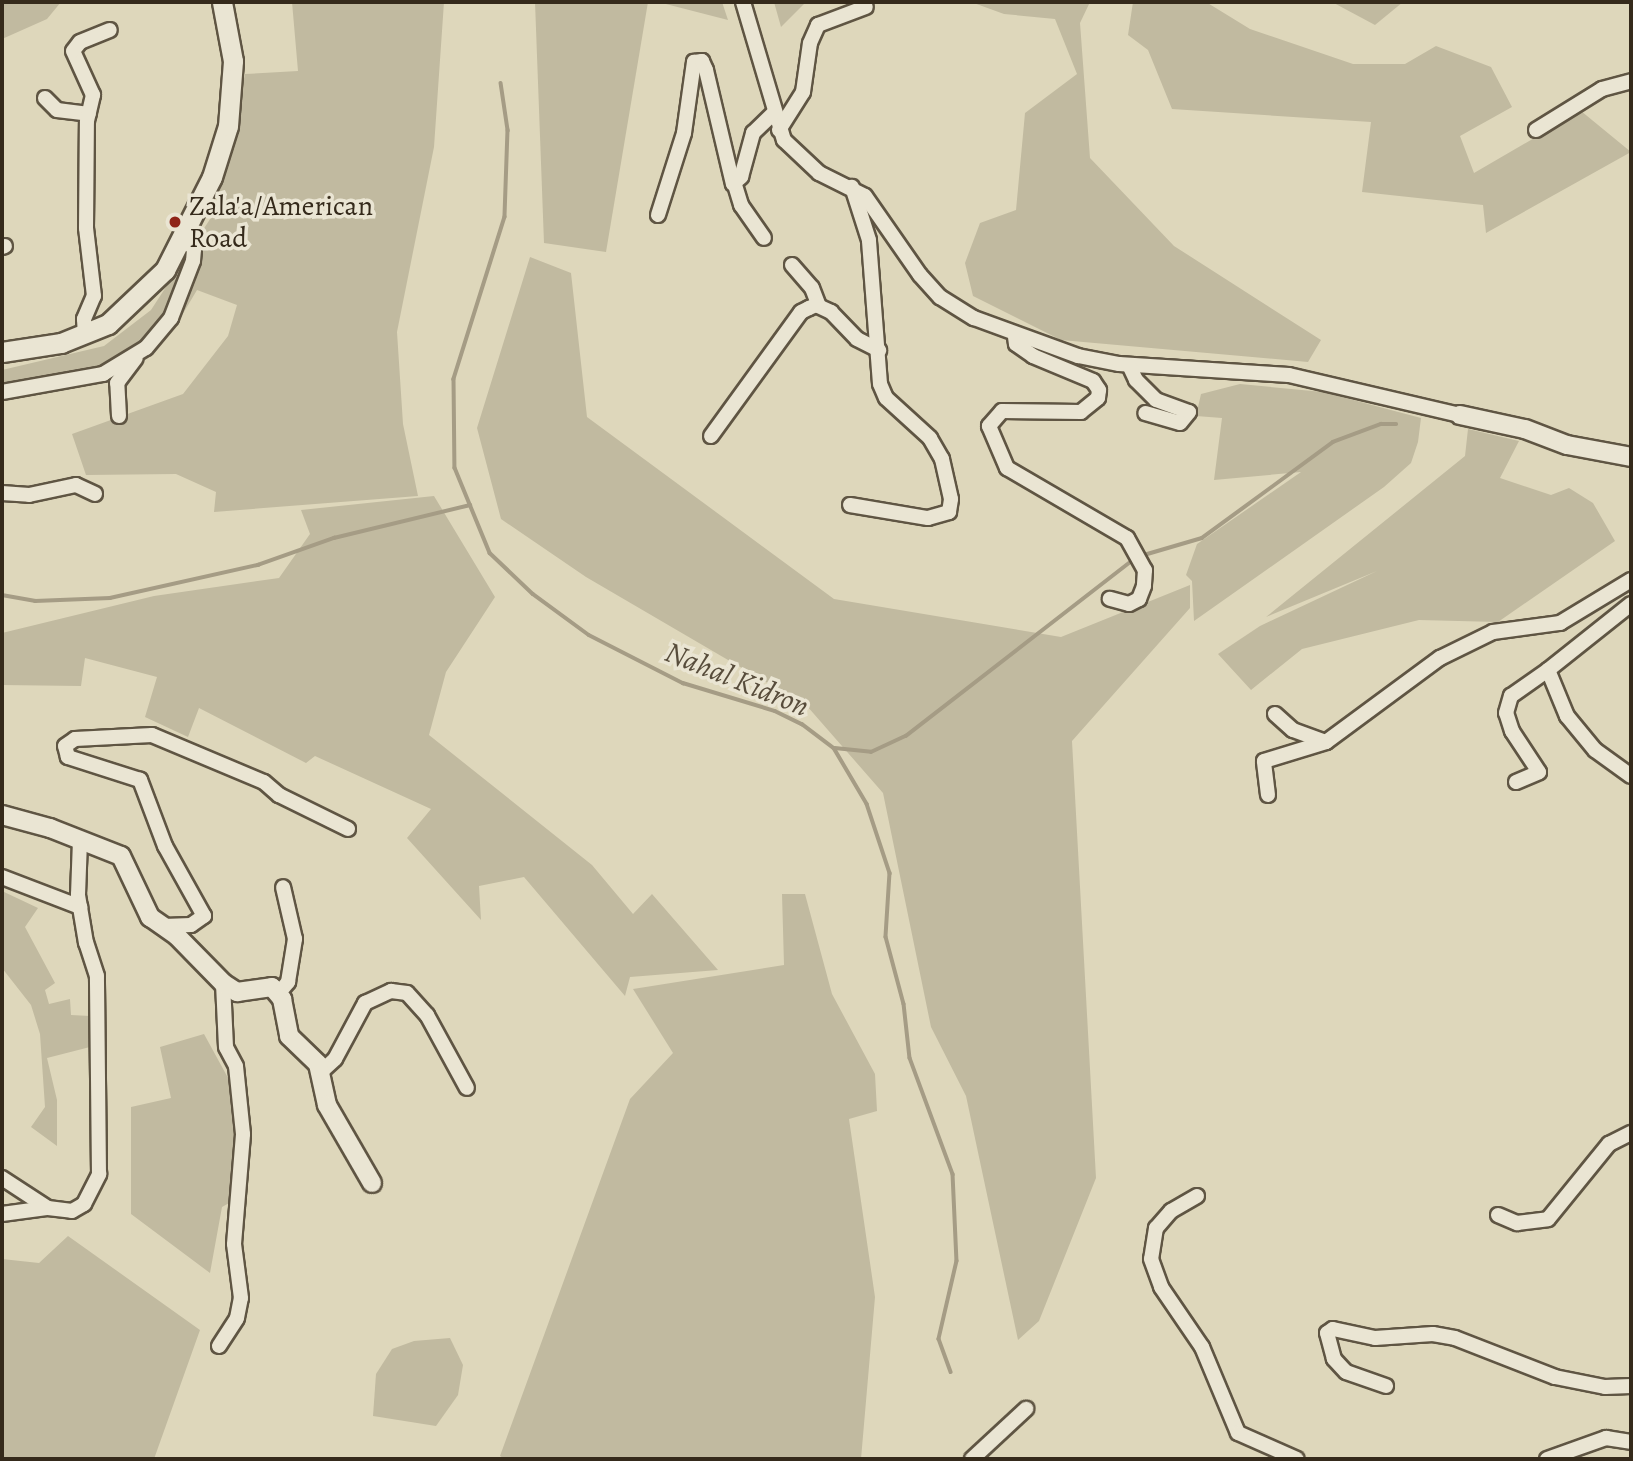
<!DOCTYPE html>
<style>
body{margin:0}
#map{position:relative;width:1633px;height:1461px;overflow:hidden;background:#ded7bb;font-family:Alegreya,serif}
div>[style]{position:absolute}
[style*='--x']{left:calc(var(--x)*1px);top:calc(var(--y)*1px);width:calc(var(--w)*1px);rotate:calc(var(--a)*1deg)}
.green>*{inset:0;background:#c1baa0}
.stream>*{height:3.5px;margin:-1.75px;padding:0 1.75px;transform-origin:1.75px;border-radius:1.75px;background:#a59c85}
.roads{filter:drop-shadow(2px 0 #5f5543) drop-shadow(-2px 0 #5f5543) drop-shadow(0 2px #5f5543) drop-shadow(0 -2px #5f5543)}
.minor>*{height:14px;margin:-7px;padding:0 7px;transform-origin:7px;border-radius:7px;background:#eae5d3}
.tertiary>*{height:18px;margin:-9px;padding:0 9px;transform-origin:9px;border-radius:9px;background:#eae5d3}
.secondary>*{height:19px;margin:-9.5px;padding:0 9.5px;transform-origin:9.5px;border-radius:9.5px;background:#eae5d3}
.dots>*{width:19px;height:19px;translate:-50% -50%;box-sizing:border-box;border:4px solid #eae5d3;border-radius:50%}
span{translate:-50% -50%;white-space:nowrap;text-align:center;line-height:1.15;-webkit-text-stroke:7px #eae5d3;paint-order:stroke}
.poi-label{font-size:28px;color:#352a1b}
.left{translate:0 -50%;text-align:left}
.water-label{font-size:30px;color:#574c3b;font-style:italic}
.frame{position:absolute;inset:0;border:4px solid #352a1b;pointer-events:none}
</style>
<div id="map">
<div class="green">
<i style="clip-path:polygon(2px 2px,61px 2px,47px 19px,2px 39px)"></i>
<i style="clip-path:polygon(292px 2px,444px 2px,434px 147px,397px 332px,403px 424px,418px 496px,214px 512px,216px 492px,176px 474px,86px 475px,72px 434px,183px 394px,228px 336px,237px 305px,197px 290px,175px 327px,91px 370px,2px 387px,2px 370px,104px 346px,151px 310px,214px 213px,245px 74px,298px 71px)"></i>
<i style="clip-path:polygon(535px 2px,648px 2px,606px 252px,544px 243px)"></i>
<i style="clip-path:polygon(658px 2px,722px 2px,728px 20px)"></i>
<i style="clip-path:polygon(774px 2px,806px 2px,781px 27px)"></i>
<i style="clip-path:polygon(971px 2px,1090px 2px,1080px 23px,1090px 158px,1174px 246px,1321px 340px,1308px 362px,1061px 340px,973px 296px,965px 263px,980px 223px,1016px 210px,1025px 113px,1077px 74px,1055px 19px,1004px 14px)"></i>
<i style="clip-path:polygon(1133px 2px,1206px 2px,1250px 29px,1353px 64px,1405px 64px,1436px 46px,1491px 67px,1512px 107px,1460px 136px,1474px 173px,1581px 111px,1631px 152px,1486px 233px,1483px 205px,1362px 192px,1371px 122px,1172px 109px,1148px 50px,1128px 35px)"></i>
<i style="clip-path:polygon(1332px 2px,1403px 2px,1375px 25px)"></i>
<i style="clip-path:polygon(530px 257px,571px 273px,587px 417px,834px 599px,1061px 637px,1190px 585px,1190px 608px,1072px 741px,1096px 1178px,1039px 1321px,1018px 1340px,966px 1096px,931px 1027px,883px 793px,807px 706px,586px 577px,501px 519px,477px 428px)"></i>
<i style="clip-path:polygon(1240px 384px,1323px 392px,1421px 418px,1418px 442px,1411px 463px,1384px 487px,1194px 621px,1192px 581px,1186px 575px,1197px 544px,1301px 472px,1214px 480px,1222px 418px,1196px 416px,1201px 394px)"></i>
<i style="clip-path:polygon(1468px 429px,1519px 441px,1500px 478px,1551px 495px,1569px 488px,1593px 503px,1615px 541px,1498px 622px,1419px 620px,1302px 649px,1251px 690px,1218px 654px,1260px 626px,1377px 571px,1266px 617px,1465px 456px)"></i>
<i style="clip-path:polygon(434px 496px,495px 597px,446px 672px,429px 735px,592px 865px,633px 914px,652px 894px,718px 970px,630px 977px,625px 996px,524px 877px,479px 886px,481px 920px,407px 838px,431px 809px,315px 756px,306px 763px,199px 708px,188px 737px,145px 717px,157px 677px,85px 658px,81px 686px,2px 685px,2px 633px,154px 596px,279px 578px,310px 534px,301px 510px)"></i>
<i style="clip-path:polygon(2px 891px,38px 908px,25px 927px,55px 983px,45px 990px,49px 1004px,70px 999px,71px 1015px,90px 1016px,90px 1047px,47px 1058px,57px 1100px,57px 1146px,31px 1127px,45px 1107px,40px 1034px,31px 1005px,2px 968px)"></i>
<i style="clip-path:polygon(782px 894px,805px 894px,832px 994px,875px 1074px,877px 1111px,849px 1119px,875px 1297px,861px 1459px,505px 1459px,500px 1456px,630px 1099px,673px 1053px,633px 989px,784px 965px)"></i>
<i style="clip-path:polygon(204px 1034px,233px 1087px,238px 1155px,231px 1202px,222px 1207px,210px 1273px,131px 1214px,131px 1107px,171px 1098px,160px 1047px)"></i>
<i style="clip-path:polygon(68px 1236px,200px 1330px,154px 1459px,2px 1459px,2px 1259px,39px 1263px)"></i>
<i style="clip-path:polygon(450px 1338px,463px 1365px,458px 1395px,436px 1426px,373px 1416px,376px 1374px,392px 1349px,414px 1341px)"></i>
</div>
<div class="stream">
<i style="--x:501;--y:83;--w:48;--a:81.5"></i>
<i style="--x:508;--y:130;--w:87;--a:92"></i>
<i style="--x:505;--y:217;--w:170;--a:107.5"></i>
<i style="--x:454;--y:379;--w:89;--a:89.4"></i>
<i style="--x:455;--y:468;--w:92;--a:67.6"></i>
<i style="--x:490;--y:553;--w:59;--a:43.6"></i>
<i style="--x:533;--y:594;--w:69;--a:36.2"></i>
<i style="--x:589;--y:635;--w:106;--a:27.1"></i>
<i style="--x:683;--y:683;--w:96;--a:16.9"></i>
<i style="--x:775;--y:711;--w:30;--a:26"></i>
<i style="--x:802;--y:724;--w:40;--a:37"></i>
<i style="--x:834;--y:748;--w:65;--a:59.5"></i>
<i style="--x:867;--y:804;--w:73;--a:71.6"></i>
<i style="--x:890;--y:873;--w:64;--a:93.6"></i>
<i style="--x:886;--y:937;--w:69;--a:75"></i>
<i style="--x:904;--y:1004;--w:54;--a:83.7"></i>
<i style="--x:910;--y:1058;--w:124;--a:69.7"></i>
<i style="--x:953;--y:1174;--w:87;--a:87.4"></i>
<i style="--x:957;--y:1261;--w:80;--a:103"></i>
<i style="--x:939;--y:1339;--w:35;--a:70"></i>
<i style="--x:1144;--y:555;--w:60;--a:-16.3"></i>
<i style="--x:1202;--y:538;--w:162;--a:-36.2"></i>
<i style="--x:1333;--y:442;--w:51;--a:-20.6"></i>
<i style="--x:1381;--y:424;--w:15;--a:0"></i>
<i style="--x:2;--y:595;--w:34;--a:10"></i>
<i style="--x:35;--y:601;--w:75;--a:-2.3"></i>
<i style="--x:110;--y:598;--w:152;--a:-12.6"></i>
<i style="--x:258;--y:565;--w:81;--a:-19.6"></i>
<i style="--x:334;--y:538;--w:140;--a:-13.6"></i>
<i style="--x:835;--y:748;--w:36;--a:6"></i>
<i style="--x:871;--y:752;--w:38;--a:-25"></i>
<i style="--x:906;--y:736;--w:287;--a:-37.8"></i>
</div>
<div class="roads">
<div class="minor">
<i style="--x:743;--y:2;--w:144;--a:73.5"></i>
<i style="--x:784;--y:140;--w:48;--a:43.3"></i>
<i style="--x:819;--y:173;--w:51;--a:26.6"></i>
<i style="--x:865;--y:196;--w:96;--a:55.2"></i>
<i style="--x:920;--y:275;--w:30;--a:48"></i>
<i style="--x:940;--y:297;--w:40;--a:32"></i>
<i style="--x:974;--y:318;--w:111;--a:20.1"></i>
<i style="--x:1078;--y:356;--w:42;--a:11"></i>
<i style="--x:1119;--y:364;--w:170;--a:3.7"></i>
<i style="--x:1289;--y:375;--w:176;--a:13.2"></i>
<i style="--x:45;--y:98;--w:17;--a:45"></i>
<i style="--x:57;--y:110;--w:32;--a:7"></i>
<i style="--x:779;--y:130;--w:45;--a:-57.7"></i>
<i style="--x:803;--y:92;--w:49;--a:-81.9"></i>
<i style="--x:810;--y:43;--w:20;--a:-66"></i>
<i style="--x:818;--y:25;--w:51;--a:-20.6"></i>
<i style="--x:1536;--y:130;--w:78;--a:-31.8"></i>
<i style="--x:1602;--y:89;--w:30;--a:-15"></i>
<i style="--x:735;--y:185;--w:21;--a:73"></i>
<i style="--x:741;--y:205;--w:40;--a:55.1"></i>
<i style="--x:658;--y:215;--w:86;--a:-72.4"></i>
<i style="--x:684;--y:133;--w:72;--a:-82"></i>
<i style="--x:694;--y:62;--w:8;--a:-7"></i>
<i style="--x:702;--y:61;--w:10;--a:66"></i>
<i style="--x:706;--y:70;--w:117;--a:76.7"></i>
<i style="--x:733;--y:184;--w:11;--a:-41"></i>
<i style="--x:741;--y:177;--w:46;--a:-74.7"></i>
<i style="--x:753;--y:133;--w:29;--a:-44"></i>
<i style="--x:2;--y:247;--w:3;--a:-18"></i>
<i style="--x:792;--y:265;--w:30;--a:49"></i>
<i style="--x:812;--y:288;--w:19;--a:69"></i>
<i style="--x:85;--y:334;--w:15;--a:-94"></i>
<i style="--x:84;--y:319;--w:25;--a:-67"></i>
<i style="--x:94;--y:296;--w:68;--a:-96.7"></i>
<i style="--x:86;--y:228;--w:107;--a:-89.5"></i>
<i style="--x:87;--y:121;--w:27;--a:-77"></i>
<i style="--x:93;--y:95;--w:48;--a:-114.4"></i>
<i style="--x:73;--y:51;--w:11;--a:-52"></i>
<i style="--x:80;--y:42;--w:32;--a:-22"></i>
<i style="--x:1015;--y:337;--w:7;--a:82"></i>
<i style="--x:1016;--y:344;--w:21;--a:35"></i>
<i style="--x:1033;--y:356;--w:65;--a:22.6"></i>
<i style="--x:1093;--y:381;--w:11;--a:56"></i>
<i style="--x:1099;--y:390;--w:8;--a:97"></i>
<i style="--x:1098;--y:398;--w:22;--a:141"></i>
<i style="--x:1081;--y:412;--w:79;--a:-179.3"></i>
<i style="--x:1002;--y:411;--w:20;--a:131"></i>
<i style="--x:989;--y:426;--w:46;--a:66.8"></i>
<i style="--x:1007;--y:468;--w:139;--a:30.3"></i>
<i style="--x:1127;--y:538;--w:37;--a:61"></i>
<i style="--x:1145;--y:570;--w:16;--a:94"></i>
<i style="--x:1144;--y:586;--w:14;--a:111"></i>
<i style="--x:1139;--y:599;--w:11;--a:153"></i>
<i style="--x:1129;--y:604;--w:20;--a:-165"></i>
<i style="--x:1129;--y:365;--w:17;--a:65"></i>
<i style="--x:1136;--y:380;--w:28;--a:45"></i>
<i style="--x:1156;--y:400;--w:35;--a:20"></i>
<i style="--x:1189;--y:412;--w:14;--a:129"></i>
<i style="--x:1180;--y:423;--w:36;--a:-164"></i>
<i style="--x:2;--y:392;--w:103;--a:-10.1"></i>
<i style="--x:103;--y:374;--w:50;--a:-31.2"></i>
<i style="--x:146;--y:348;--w:39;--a:-50"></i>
<i style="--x:171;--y:318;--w:61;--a:-68.9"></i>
<i style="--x:193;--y:261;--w:12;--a:-85"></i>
<i style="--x:194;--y:249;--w:18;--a:-133"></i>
<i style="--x:119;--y:416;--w:33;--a:-93"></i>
<i style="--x:117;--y:383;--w:31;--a:-53"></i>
<i style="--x:711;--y:436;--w:153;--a:-54"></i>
<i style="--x:801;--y:312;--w:9;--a:-27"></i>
<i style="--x:809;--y:308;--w:8;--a:-23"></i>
<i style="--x:816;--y:305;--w:17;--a:25"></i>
<i style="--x:831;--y:312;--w:37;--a:46"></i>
<i style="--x:857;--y:339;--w:25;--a:27"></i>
<i style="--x:2;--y:493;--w:27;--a:4"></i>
<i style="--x:29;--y:495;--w:48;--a:-12"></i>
<i style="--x:76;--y:485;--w:21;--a:25"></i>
<i style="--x:850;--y:505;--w:79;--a:9.5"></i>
<i style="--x:928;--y:518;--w:22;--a:-16"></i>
<i style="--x:949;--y:512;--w:13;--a:-81"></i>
<i style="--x:951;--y:499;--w:41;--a:-102.7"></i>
<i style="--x:942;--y:459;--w:24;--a:-120"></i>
<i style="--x:930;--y:438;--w:59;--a:-137.7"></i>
<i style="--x:886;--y:398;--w:15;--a:-113"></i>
<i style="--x:880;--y:384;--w:144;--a:-94.4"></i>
<i style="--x:869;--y:240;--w:56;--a:-107.8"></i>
<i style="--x:1631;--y:604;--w:106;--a:141.5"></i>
<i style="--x:1548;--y:670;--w:50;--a:67.6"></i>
<i style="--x:1567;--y:716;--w:44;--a:50.5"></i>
<i style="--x:1595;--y:750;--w:44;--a:35.8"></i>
<i style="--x:1275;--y:714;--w:24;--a:42"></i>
<i style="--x:1293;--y:730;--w:35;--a:20"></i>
<i style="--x:1326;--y:742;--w:142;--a:-36.4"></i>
<i style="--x:1440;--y:658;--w:59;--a:-26.1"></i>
<i style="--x:1493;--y:632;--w:68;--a:-7.7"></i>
<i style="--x:1560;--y:623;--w:83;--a:-31.2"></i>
<i style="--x:1516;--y:782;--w:25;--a:-23"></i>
<i style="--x:1539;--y:772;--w:49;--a:-123.4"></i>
<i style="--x:1512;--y:731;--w:19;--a:-108"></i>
<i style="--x:1506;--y:713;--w:18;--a:-74"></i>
<i style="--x:1511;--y:696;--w:45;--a:-35.1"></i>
<i style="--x:1268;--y:795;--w:34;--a:-97"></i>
<i style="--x:1264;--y:761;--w:65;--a:-17"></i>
<i style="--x:2;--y:877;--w:84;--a:21"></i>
<i style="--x:164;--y:926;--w:27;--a:-2"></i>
<i style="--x:191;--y:925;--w:16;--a:-35"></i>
<i style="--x:204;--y:916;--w:80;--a:-119.1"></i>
<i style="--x:165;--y:846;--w:71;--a:-110.7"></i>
<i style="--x:140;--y:780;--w:76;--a:-162.3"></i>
<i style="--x:68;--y:757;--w:11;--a:-105"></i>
<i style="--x:65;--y:746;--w:12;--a:-35"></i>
<i style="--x:75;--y:739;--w:77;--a:-3"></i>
<i style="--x:152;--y:735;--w:121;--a:22.8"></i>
<i style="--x:264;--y:782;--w:20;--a:41"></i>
<i style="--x:279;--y:795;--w:77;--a:26.2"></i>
<i style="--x:278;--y:994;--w:16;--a:-50"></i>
<i style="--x:288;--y:982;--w:44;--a:-80.8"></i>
<i style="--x:295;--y:939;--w:53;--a:-103"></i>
<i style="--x:321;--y:1072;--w:19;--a:-43"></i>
<i style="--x:335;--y:1059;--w:64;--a:-61.8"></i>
<i style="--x:365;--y:1003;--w:29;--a:-25"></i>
<i style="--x:391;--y:991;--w:16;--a:7"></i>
<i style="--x:407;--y:993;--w:30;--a:48"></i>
<i style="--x:427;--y:1015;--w:83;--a:61.3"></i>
<i style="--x:2;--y:1178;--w:55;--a:33.1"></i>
<i style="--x:48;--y:1208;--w:24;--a:7"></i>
<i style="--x:72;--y:1211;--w:14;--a:-30"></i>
<i style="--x:84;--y:1204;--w:34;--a:-63"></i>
<i style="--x:99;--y:1174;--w:198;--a:-90.6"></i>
<i style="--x:97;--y:976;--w:35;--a:-108"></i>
<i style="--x:86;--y:943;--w:49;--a:-99.5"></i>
<i style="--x:78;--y:895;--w:54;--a:-87.9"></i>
<i style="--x:1197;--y:1196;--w:30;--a:150"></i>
<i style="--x:1171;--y:1211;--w:23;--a:131"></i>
<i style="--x:1156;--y:1228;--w:31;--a:99"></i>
<i style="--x:1151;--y:1259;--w:30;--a:70"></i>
<i style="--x:1161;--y:1287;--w:73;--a:55.7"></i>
<i style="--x:1202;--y:1347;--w:93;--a:67.3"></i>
<i style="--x:1238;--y:1433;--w:64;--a:23.8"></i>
<i style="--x:2;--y:1214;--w:45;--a:-7.6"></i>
<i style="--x:1498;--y:1215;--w:21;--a:23"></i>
<i style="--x:1517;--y:1223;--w:31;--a:-7"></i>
<i style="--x:1548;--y:1219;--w:97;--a:-50.9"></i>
<i style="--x:1609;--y:1144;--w:25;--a:-27"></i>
<i style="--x:219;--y:1346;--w:33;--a:-57"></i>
<i style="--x:237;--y:1318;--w:20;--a:-79"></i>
<i style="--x:241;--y:1298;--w:54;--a:-97.4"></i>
<i style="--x:234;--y:1244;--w:110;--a:-85.3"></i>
<i style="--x:243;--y:1134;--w:68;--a:-95.9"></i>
<i style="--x:236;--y:1066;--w:21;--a:-118"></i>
<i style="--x:226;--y:1047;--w:64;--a:-92.7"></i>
<i style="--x:1386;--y:1386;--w:42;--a:-160.7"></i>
<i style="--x:1346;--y:1372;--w:18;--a:-133"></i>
<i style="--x:1334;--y:1359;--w:27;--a:-105"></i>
<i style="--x:1327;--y:1333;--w:7;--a:-34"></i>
<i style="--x:1333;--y:1329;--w:43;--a:12.1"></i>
<i style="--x:1375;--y:1338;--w:58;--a:-3.9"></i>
<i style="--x:1433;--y:1334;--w:22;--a:10"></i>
<i style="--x:1455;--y:1338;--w:107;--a:21.3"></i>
<i style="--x:1555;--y:1377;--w:51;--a:11.3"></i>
<i style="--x:1605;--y:1387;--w:26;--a:-2"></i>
<i style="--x:972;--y:1459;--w:74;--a:-42.8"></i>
<i style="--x:1547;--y:1459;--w:63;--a:-19.6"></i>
<i style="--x:1606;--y:1438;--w:25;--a:9"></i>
</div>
<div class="tertiary">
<i style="--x:1460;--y:415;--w:66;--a:12.2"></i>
<i style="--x:1525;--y:429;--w:45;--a:20.9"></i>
<i style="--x:1567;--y:445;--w:65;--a:10.6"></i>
<i style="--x:2;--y:815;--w:50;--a:15.2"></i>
<i style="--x:50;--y:828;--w:76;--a:21.5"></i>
<i style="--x:121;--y:856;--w:68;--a:64.6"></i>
<i style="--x:150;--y:917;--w:33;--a:35"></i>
<i style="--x:177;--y:936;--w:66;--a:45.6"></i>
<i style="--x:223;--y:983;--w:17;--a:33"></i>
<i style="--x:237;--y:992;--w:35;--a:-8"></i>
<i style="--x:272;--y:987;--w:16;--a:50"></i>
<i style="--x:282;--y:999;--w:38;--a:79"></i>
<i style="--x:289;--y:1036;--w:40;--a:44"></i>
<i style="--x:318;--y:1064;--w:42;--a:77.6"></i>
<i style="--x:327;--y:1105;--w:90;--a:60"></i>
</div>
<div class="secondary">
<i style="--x:2;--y:352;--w:60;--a:-8.7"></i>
<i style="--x:61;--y:343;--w:51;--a:-22"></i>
<i style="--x:108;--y:324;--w:79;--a:-43.5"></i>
<i style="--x:165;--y:270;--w:104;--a:-63.2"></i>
<i style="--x:212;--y:177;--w:53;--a:-72.6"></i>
<i style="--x:228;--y:126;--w:65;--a:-85.6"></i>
<i style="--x:233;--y:61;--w:60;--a:-100.6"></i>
</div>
</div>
<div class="dots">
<i style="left:175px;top:222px;background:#8f2418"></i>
</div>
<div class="poi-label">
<span class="left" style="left:189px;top:222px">Zala'a/American<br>Road</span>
</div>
<div class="water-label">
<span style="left:737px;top:679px;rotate:22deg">Nahal Kidron</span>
</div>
<div class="frame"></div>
</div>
